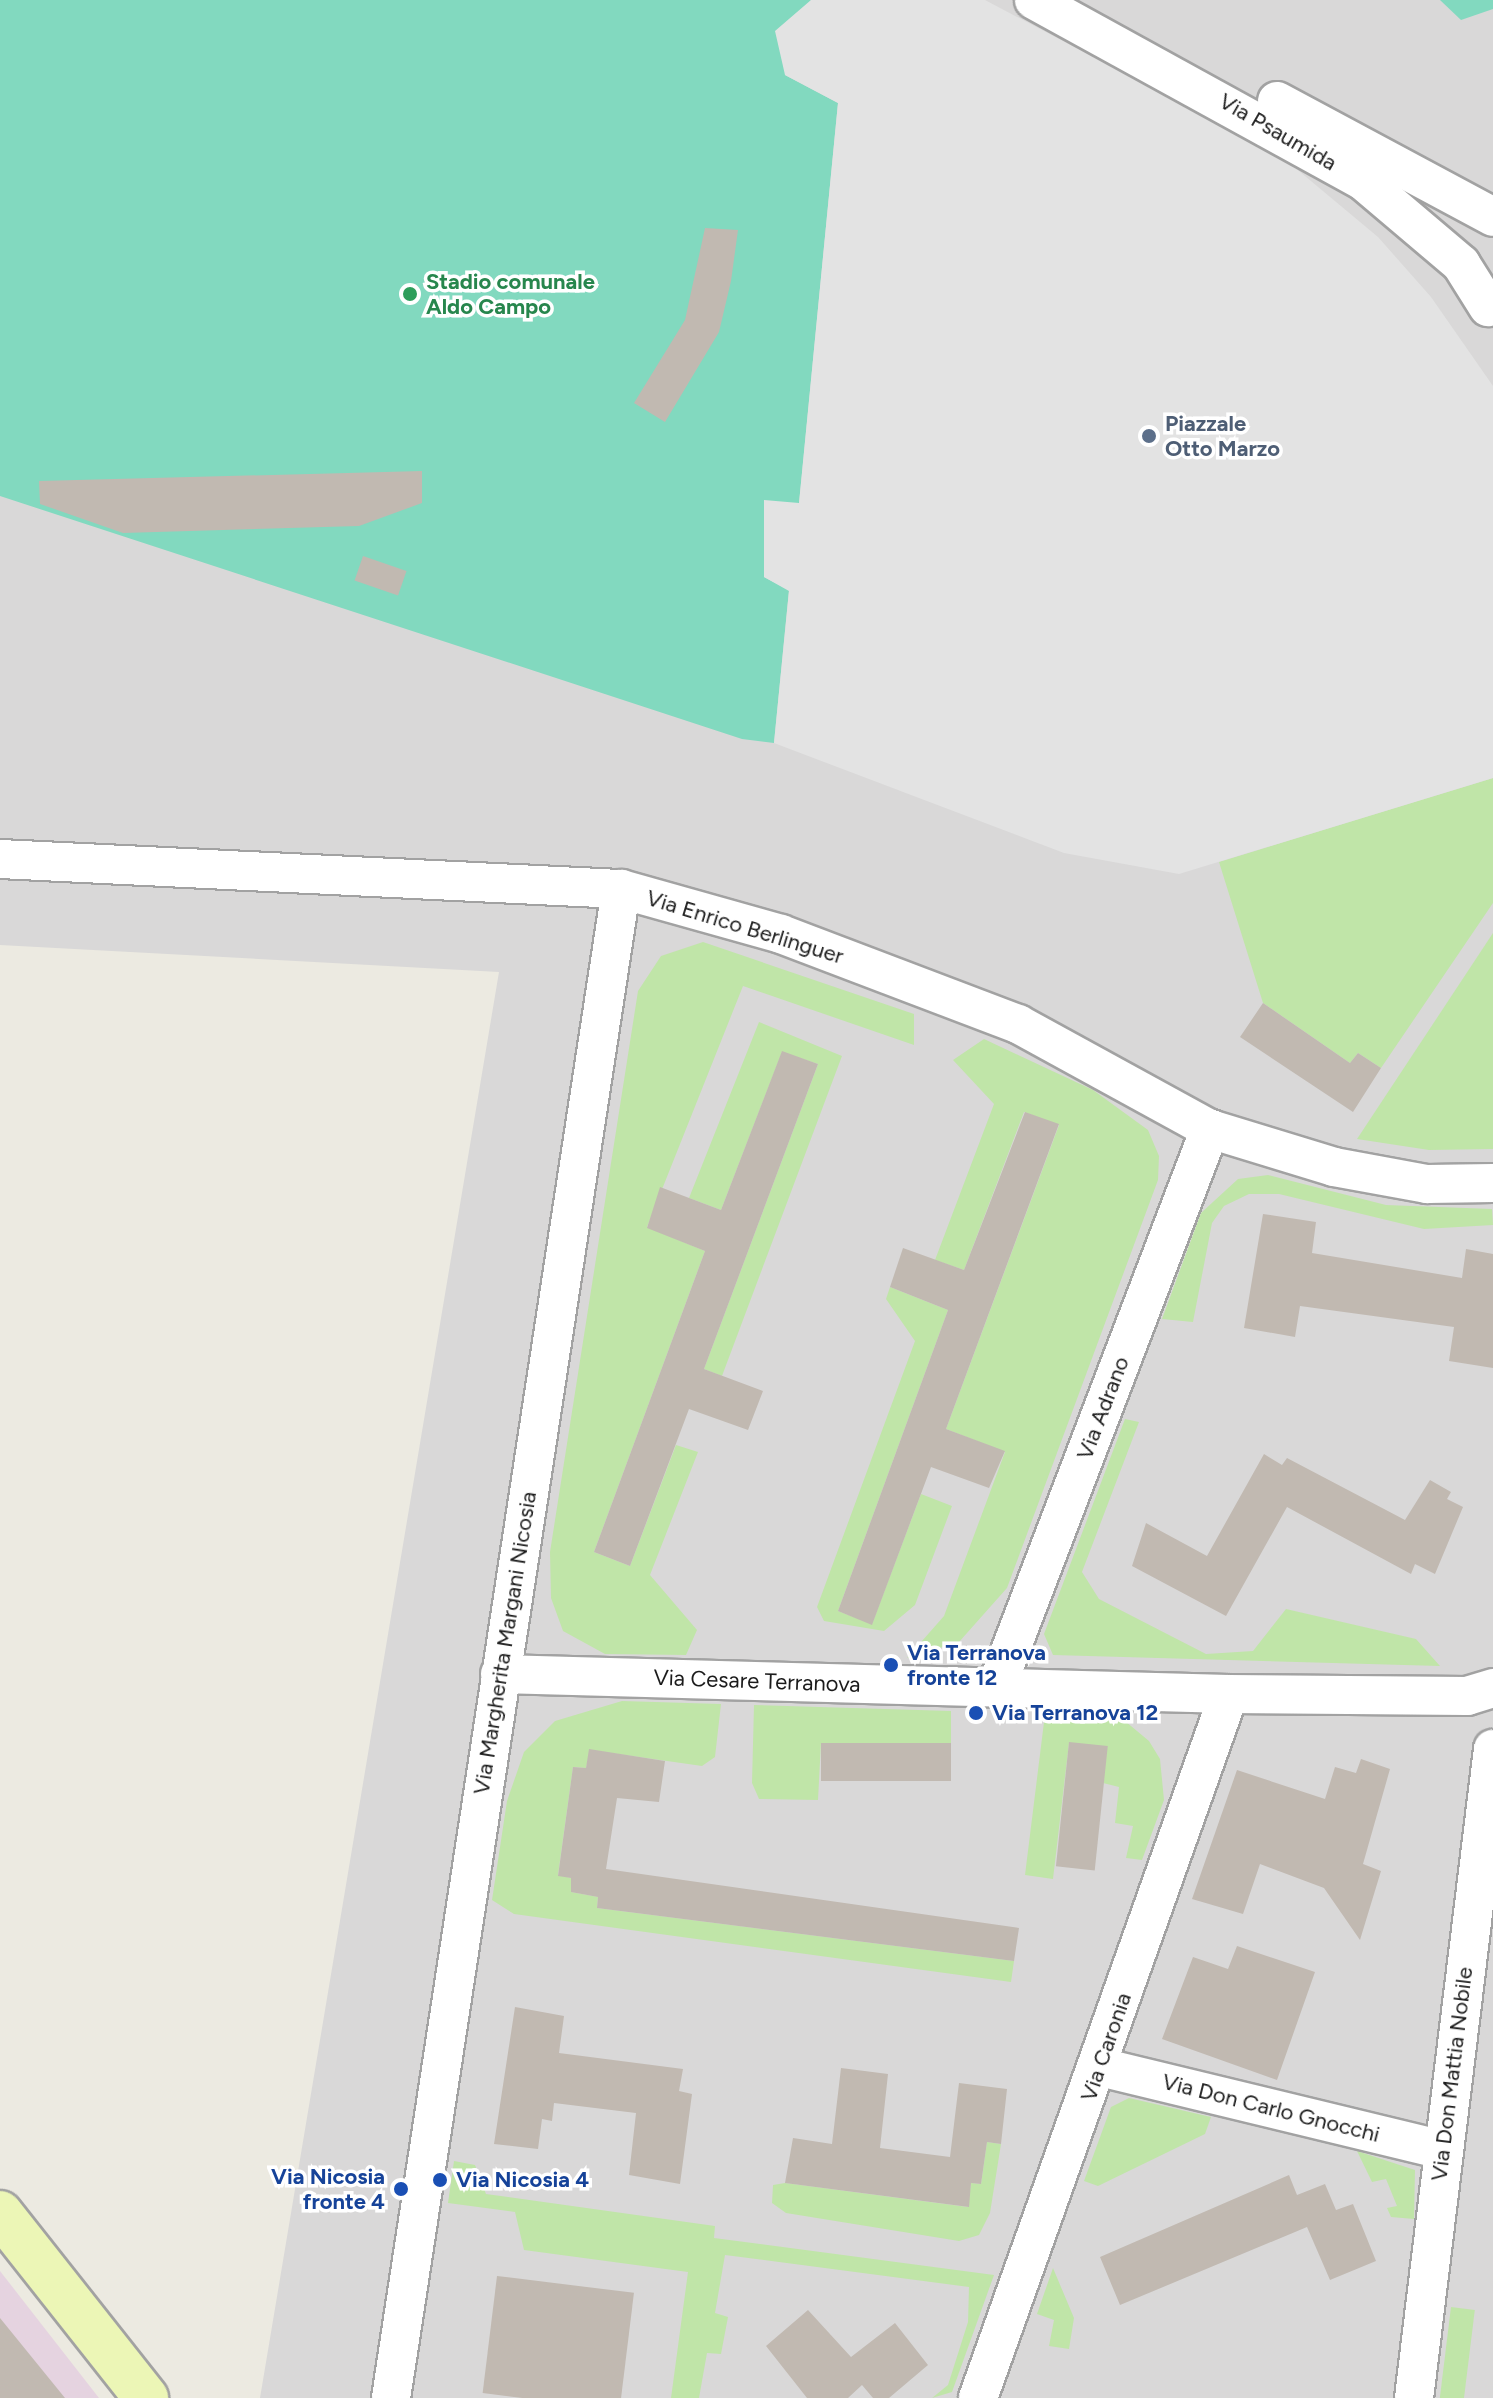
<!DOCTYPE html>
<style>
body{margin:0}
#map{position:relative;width:1493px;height:2398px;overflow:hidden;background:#eceae1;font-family:Figtree,sans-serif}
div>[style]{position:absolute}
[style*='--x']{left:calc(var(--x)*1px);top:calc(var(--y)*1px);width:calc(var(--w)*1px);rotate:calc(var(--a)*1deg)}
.residential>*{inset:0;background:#d9d8d8}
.industrial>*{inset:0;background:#e5d3e0}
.grass>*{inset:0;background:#c0e5a8;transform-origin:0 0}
.pitch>*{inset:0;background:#82d9bf}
.parking>*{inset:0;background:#e3e3e3}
.building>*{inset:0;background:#c1b9b1;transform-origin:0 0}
.roads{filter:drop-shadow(2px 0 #a2a2a2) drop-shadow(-2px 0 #a2a2a2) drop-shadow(0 2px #a2a2a2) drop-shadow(0 -2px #a2a2a2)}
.street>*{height:38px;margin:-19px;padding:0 19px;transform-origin:19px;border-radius:19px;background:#fff}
.secondary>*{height:44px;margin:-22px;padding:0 22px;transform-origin:22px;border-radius:22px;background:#ecf6b6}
.dots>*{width:22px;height:22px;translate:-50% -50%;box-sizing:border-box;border:4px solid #fff;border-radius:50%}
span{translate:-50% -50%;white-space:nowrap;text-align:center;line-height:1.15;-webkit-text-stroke:7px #fff;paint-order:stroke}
.street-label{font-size:22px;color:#1b1b1b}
.leisure-label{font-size:22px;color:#27864d;font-weight:700}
.left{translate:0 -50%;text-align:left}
.service-label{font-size:22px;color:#4e5e75;font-weight:700}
.transit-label{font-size:22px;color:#164399;font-weight:700}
.right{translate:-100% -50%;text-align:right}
</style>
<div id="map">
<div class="residential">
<i style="clip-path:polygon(0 0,1493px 0,1493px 2398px,260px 2398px,499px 972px,0 945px)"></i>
</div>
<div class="industrial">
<i style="clip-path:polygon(0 2271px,99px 2398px,0 2398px)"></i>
</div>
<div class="grass">
<i style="clip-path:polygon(1493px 778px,1493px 903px,1381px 1068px,1358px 1053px,1350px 1063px,1263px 1003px,1219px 862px)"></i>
<i style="clip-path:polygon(1493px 933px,1493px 1149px,1429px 1150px,1357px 1139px)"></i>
<i style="clip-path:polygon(703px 942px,914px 1014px,914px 1045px,743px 986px,647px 1227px,705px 1251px,594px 1552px,630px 1566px,676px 1445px,698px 1452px,650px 1575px,697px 1630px,686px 1655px,605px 1654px,563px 1631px,551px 1598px,550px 1552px,638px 991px,661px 956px)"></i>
<i style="clip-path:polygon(759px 1022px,842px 1056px,722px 1376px,704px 1369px,818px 1064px,782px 1052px,721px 1210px,689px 1198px)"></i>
<i style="clip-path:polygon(984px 1039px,1093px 1090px,1148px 1130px,1159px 1156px,1158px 1180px,1007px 1588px,959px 1642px,907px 1658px,944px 1616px,1005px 1452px,946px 1429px,1059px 1125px,1024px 1112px,964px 1270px,935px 1260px,994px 1104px,953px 1060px)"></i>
<i style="clip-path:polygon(1268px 1175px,1386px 1205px,1492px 1209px,1493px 1225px,1424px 1229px,1279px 1194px,1249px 1194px,1224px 1206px,1212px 1223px,1193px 1322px,1162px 1319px,1201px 1213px,1238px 1179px)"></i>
<i style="clip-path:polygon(890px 1287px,948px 1310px,838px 1611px,872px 1624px,921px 1494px,952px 1506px,915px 1605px,884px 1631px,824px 1621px,817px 1607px,915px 1341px,886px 1299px)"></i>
<i style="clip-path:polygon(1125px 1419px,1139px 1422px,1082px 1572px,1099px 1599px,1206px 1654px,1253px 1651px,1286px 1609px,1416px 1639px,1440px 1666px,1053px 1655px,1044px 1634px)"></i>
<i style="clip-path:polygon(622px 1701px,721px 1704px,715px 1757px,702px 1766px,590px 1750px,586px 1768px,573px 1767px,558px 1875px,571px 1878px,571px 1892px,598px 1897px,597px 1908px,1014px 1961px,1011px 1982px,514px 1914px,492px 1900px,507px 1801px,524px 1752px,555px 1721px)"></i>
<i style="clip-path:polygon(754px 1705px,951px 1711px,951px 1744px,821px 1743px,818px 1800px,759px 1799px,752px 1783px)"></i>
<i style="clip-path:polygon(1045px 1714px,1119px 1716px,1149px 1741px,1160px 1759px,1164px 1800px,1142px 1860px,1126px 1858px,1133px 1826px,1115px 1823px,1119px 1787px,1103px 1783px,1069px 1743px,1053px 1879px,1025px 1875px)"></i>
<i style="clip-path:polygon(1129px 2098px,1211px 2117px,1205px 2134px,1098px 2186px,1084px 2181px,1111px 2107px)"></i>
<i style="clip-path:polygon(987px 2142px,1001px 2144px,990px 2213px,979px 2235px,959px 2241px,786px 2213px,772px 2203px,773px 2185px,785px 2183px,968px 2207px,971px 2183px,981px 2184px)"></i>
<i style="clip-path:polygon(1357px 2151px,1415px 2170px,1414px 2219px,1391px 2217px,1387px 2208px,1397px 2206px,1386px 2179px,1372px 2182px)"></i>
<i style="clip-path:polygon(454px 2161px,475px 2165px,486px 2194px,715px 2226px,714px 2238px,994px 2275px,952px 2392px,932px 2398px,948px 2385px,968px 2322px,969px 2287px,725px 2255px,715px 2313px,728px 2317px,721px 2354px,707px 2353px,699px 2398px,671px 2398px,688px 2272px,524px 2250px,515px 2212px,448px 2203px)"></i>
<i style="clip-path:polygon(1053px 2268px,1074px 2318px,1069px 2349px,1049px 2346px,1054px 2320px,1037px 2314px)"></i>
<i style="left:1451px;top:2307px;width:24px;height:92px;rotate:7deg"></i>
</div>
<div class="pitch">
<i style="clip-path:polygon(0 0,811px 0,785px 75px,838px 103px,799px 504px,764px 501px,764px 577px,789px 590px,774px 743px,742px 739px,0 496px)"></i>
<i style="clip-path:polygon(1440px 0,1493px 0,1493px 9px,1461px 20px)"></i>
</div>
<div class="parking">
<i style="clip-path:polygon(811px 0,985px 0,1281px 156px,1378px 237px,1431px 297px,1493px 386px,1493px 778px,1179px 874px,1064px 853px,774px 743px,789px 591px,764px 577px,764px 500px,799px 503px,838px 103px,785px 75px,775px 31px)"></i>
</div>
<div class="building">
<i style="clip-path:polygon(705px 228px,738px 230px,731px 281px,719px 332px,665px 422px,634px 403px,685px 320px)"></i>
<i style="clip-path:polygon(422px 471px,422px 503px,359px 526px,123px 533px,40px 504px,39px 481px)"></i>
<i style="left:363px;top:556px;width:46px;height:26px;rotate:19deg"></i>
<i style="clip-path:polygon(1263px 1003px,1350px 1063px,1358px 1053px,1381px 1068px,1353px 1112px,1240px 1037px)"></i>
<i style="clip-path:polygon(782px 1051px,818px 1064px,704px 1369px,763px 1391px,748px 1430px,689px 1409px,630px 1566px,594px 1552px,705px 1251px,647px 1228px,660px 1187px,721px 1210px)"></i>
<i style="clip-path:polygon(1025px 1112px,1059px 1124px,946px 1429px,1005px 1451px,989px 1488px,931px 1467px,872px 1625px,838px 1611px,948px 1310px,890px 1287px,903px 1248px,964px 1270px)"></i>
<i style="clip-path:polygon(1263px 1214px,1316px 1222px,1312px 1253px,1462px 1278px,1466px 1249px,1493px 1254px,1493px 1368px,1449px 1361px,1454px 1327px,1300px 1306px,1295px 1337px,1244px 1328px)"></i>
<i style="clip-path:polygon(1264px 1454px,1282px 1465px,1287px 1458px,1405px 1520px,1430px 1480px,1451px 1492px,1447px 1499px,1463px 1507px,1435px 1574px,1415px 1564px,1411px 1574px,1287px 1507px,1226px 1616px,1132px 1566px,1146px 1523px,1207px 1556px)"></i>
<i style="left:1069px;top:1742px;width:39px;height:125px;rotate:6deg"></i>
<i style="left:821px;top:1743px;width:130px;height:38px"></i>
<i style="clip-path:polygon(589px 1749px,665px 1761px,659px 1802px,617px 1798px,606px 1869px,1019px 1928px,1014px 1961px,597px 1908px,598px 1897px,571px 1892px,571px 1878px,558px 1876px,573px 1767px,586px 1768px)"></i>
<i style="clip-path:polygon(1361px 1759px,1390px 1769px,1363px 1864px,1381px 1871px,1360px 1940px,1324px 1888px,1260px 1864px,1243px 1914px,1192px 1899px,1237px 1770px,1325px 1799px,1335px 1767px,1356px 1773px)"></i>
<i style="clip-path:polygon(1237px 1946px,1315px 1972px,1277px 2080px,1162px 2039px,1193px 1957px,1228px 1969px)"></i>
<i style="clip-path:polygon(515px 2007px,564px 2016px,559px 2053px,683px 2069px,679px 2091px,692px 2094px,680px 2184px,629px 2175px,636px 2113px,554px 2103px,552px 2121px,542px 2119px,538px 2149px,494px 2144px)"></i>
<i style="clip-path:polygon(841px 2068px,888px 2074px,880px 2148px,950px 2157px,959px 2083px,1007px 2089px,1001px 2144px,987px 2142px,981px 2184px,971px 2183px,969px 2207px,785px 2183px,793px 2138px,832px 2144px)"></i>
<i style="clip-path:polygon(1289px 2175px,1297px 2195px,1325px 2184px,1336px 2210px,1353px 2204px,1376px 2261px,1330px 2280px,1307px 2227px,1120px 2305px,1100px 2257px)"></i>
<i style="left:497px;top:2276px;width:138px;height:118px;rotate:7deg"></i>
<i style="clip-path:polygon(808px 2310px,851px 2357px,895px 2323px,928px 2365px,889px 2398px,873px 2398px,862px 2385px,848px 2398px,807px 2398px,766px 2346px)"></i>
<i style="clip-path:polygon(0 2318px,65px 2398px,0 2398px)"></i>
</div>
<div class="roads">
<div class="street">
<i style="--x:1034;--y:0;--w:374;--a:28.8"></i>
<i style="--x:1362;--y:180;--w:130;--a:40.3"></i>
<i style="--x:1461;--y:264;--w:51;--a:57.9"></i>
<i style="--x:1277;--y:101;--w:245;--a:28.2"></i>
<i style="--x:0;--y:859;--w:622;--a:2.77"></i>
<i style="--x:621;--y:889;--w:166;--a:15.7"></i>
<i style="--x:781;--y:934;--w:254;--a:20.8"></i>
<i style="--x:1018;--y:1024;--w:219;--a:28.7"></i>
<i style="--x:1210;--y:1129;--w:130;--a:17"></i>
<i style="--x:1334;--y:1167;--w:95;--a:10.4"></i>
<i style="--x:1427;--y:1184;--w:66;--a:-0.9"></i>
<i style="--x:500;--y:1674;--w:729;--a:1.57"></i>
<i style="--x:1229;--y:1694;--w:238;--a:0.5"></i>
<i style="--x:1467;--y:1696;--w:27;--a:-17"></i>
<i style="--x:996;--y:1688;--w:599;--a:-69.05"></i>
<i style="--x:1100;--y:2067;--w:352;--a:13.6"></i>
<i style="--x:391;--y:2398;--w:1526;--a:-81.33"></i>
<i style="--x:978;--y:2398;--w:747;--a:-70.38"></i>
<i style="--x:1414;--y:2398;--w:654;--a:-83.06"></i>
</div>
<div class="secondary">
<i style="--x:0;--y:2213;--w:236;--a:51.7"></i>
</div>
</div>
<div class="dots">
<i style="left:410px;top:294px;background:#2e9e5b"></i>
<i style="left:1149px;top:436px;background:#5c6f8a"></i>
<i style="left:891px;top:1665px;background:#1a4fb4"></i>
<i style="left:976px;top:1713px;background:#1a4fb4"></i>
<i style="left:440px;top:2180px;background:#1a4fb4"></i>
<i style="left:401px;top:2189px;background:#1a4fb4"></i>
</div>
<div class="street-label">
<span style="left:1278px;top:132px;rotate:30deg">Via Psaumida</span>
<span style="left:745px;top:927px;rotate:17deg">Via Enrico Berlinguer</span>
<span style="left:1103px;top:1408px;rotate:-69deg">Via Adrano</span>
<span style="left:505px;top:1643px;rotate:-81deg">Via Margherita Margani Nicosia</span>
<span style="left:757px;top:1681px;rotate:2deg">Via Cesare Terranova</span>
<span style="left:1106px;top:2047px;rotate:-71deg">Via Caronia</span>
<span style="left:1452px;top:2074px;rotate:-83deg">Via Don Mattia Nobile</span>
<span style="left:1271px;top:2108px;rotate:14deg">Via Don Carlo Gnocchi</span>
</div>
<div class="leisure-label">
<span class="left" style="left:426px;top:294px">Stadio comunale<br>Aldo Campo</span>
</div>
<div class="service-label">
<span class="left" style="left:1165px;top:436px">Piazzale<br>Otto Marzo</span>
</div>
<div class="transit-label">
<span class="left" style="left:907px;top:1665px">Via Terranova<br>fronte 12</span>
<span class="left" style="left:992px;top:1713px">Via Terranova 12</span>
<span class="right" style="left:385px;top:2189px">Via Nicosia<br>fronte 4</span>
<span class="left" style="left:456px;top:2180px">Via Nicosia 4</span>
</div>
</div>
